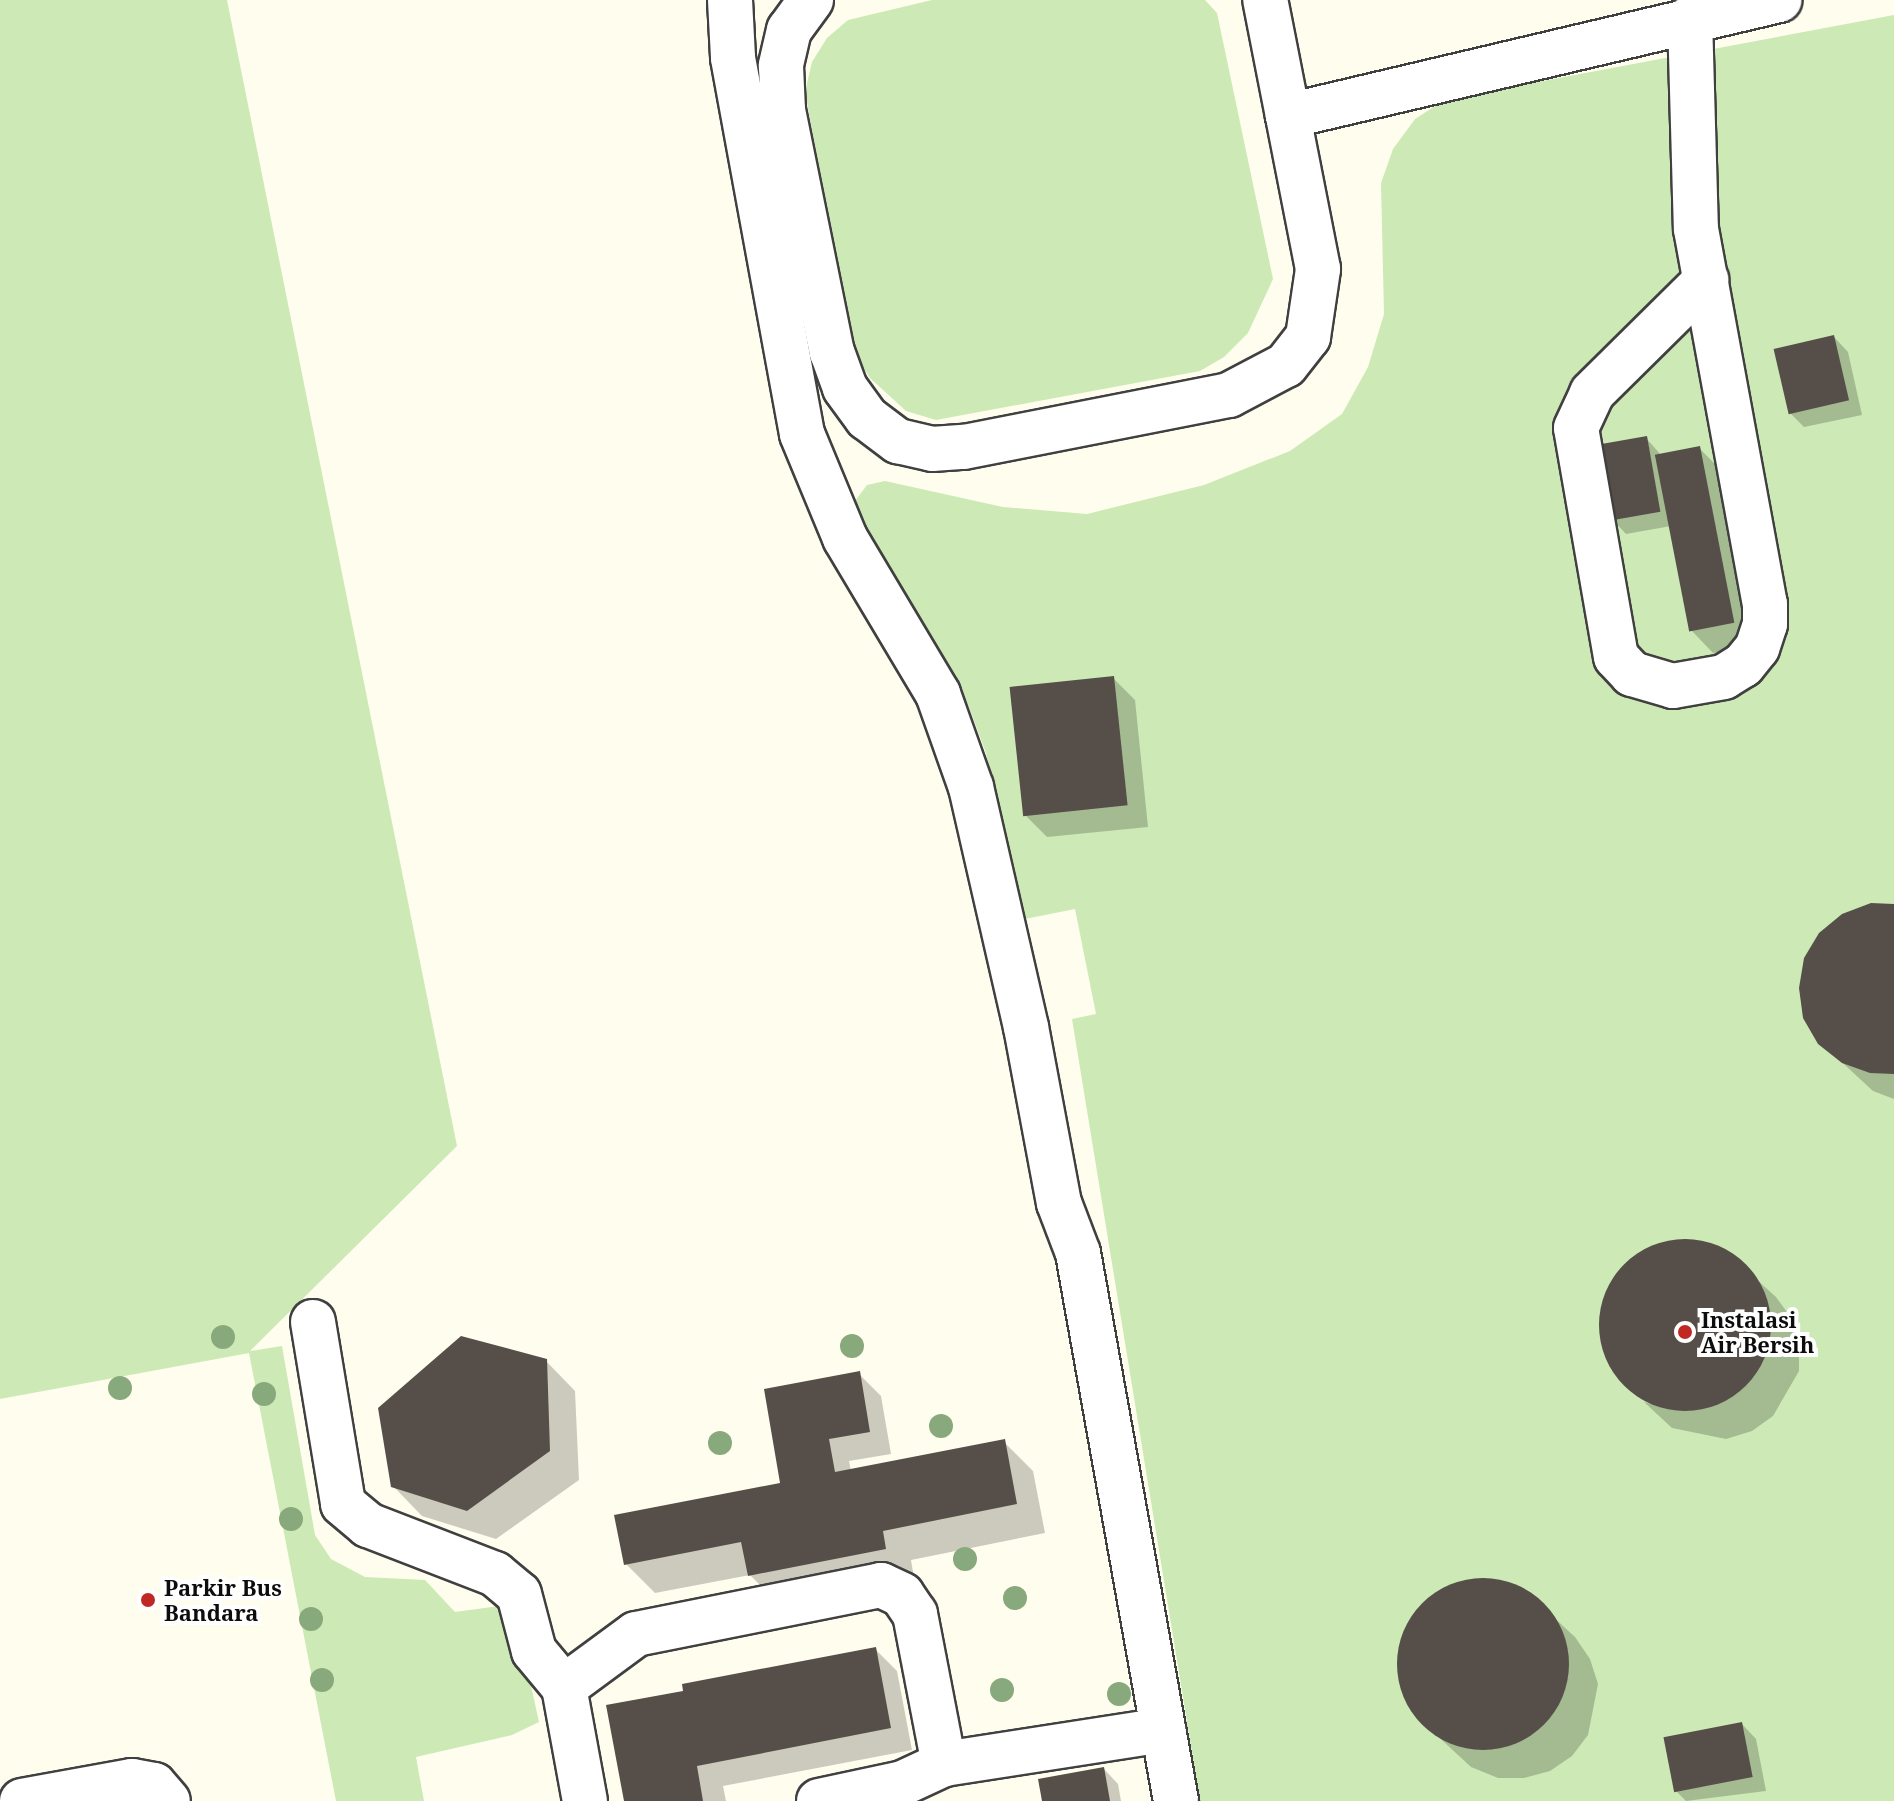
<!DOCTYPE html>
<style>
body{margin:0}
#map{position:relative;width:1894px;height:1801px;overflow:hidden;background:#fffded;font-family:"Noto Serif",serif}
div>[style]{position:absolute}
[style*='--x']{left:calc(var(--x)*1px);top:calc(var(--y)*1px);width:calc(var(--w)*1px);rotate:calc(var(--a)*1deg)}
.green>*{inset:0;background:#cdeab6}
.shadow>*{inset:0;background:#0003}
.building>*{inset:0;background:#564f49;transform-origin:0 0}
.round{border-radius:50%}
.roads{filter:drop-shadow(2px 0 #404040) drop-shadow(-2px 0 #404040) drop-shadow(0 2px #404040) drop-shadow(0 -2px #404040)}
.minor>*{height:44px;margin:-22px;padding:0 22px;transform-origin:22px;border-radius:22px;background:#fff}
.trees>*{width:24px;height:24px;margin:-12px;border-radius:50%;background:#88a97b}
.dots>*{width:22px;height:22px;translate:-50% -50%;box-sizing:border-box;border:4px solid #fff;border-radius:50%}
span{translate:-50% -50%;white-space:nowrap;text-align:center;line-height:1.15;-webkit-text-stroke:8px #fff;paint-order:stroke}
.poi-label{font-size:22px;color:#0d0d0d;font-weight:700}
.left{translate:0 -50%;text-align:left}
</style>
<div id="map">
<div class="green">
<i style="clip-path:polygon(0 0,227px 0,457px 1146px,250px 1351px,282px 1346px,315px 1535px,331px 1559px,365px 1577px,425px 1580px,455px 1612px,513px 1604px,539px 1722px,512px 1735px,416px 1757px,424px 1801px,336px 1801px,249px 1353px,0 1399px)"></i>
<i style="clip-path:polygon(932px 0,1205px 0,1217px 13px,1273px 279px,1248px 333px,1224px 357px,1200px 371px,936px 420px,906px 411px,870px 378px,853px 351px,805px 92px,812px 62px,827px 38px,848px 20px)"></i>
<i style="clip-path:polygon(1894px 15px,1894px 1801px,1200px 1801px,1072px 1019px,1096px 1014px,1075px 909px,1020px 920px,986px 753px,969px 707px,852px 505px,867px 485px,885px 481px,1003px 507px,1087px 514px,1204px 485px,1290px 451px,1342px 414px,1368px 367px,1384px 314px,1381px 183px,1393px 149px,1415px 119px,1446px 99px)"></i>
</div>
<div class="shadow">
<i style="clip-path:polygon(1834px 337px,1848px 352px,1862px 415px,1804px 427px,1789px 412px)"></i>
<i style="clip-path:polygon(1646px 438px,1661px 455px,1699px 448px,1721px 470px,1754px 644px,1713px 653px,1691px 630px,1671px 526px,1626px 534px,1612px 519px)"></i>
<i style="clip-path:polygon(1113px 678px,1135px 700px,1148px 827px,1047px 837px,1025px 815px)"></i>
<i style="clip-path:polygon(1894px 906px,1894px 1099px,1873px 1091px,1820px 1042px)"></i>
<i style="clip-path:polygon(1670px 1242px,1700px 1242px,1725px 1251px,1776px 1297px,1792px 1319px,1799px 1344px,1799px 1371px,1773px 1416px,1752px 1431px,1726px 1439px,1672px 1428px,1644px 1402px,1679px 1411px,1641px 1399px,1605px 1353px,1600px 1324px,1605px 1296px,1620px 1270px,1643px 1251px)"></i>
<i style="clip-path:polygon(546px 1361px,575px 1391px,579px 1480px,496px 1539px,422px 1516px,393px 1486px)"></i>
<i style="clip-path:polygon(859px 1374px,881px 1396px,891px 1454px,849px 1461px,851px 1471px,1004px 1442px,1033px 1471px,1045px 1533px,911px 1560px,914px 1578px,779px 1604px,750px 1575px,655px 1593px,626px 1564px,782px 1485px)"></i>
<i style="clip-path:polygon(1469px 1581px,1499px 1582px,1524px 1590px,1575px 1637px,1590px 1659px,1598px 1684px,1588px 1735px,1572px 1756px,1550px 1771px,1524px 1778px,1498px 1778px,1471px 1767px,1418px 1718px,1403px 1692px,1399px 1664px,1404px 1635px,1419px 1610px,1442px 1592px)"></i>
<i style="clip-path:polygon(875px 1649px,897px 1671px,912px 1750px,723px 1786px,726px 1801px,626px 1801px,682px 1693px)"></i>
<i style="clip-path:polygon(1742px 1724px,1756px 1739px,1766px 1791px,1686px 1801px,1675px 1790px)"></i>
<i style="clip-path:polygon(1104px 1769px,1118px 1784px,1121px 1801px,1044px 1801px)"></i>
</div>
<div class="building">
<i style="left:1834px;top:335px;width:67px;height:62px;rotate:77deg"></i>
<i style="left:1647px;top:436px;width:77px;height:52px;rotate:80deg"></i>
<i style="left:1700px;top:446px;width:180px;height:46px;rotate:79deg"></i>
<i style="left:1114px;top:676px;width:130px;height:105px;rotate:84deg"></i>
<i style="clip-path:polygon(1871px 903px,1894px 904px,1894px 1074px,1870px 1073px,1842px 1063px,1818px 1044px,1803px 1018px,1799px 988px,1804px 958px,1819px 933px,1842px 914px)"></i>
<i class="round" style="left:1599px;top:1239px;width:172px;height:172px"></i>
<i style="clip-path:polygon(461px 1336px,547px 1359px,550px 1451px,467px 1511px,391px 1487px,378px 1408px)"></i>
<i style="clip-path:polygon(860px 1371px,870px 1432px,829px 1439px,835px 1472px,1005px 1439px,1017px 1504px,883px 1531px,886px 1549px,748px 1576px,741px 1542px,624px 1565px,614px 1515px,780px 1483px,764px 1389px)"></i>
<i class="round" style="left:1397px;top:1578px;width:172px;height:172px"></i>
<i style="clip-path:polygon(876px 1647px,891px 1728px,697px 1766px,703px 1801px,624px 1801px,606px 1705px,683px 1691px,682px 1684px)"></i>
<i style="left:1742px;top:1722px;width:56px;height:80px;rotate:79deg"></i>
<i style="clip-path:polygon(1104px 1767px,1110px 1801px,1042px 1801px,1038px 1779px)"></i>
</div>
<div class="roads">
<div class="minor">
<i style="--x:730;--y:0;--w:58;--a:87"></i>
<i style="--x:733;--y:58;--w:382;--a:79.6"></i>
<i style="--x:802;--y:434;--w:113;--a:67.5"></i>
<i style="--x:845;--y:538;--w:182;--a:59.2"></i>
<i style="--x:938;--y:694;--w:99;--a:70.5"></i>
<i style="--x:971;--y:787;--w:246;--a:77.1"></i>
<i style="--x:1026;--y:1027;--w:179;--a:79.4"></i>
<i style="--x:1059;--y:1203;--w:53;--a:69.2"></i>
<i style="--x:1078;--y:1253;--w:557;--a:79.86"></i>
<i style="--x:811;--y:0;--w:37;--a:126"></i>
<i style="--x:789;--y:30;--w:37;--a:103"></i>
<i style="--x:781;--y:66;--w:44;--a:87.4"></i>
<i style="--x:783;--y:110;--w:247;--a:78.6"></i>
<i style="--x:832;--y:352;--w:38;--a:70"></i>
<i style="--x:845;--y:388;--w:37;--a:54"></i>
<i style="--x:867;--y:418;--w:39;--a:37"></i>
<i style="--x:898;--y:441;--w:35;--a:13"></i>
<i style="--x:932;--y:449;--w:32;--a:-4"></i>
<i style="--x:964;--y:447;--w:270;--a:-11.1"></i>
<i style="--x:1229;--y:395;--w:64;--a:-27.8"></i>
<i style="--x:1286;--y:365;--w:36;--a:-52"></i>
<i style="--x:1308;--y:337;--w:69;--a:-81.6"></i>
<i style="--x:1318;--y:269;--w:274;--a:-101.1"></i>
<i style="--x:1690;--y:18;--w:211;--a:88.4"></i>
<i style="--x:1696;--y:229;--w:381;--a:79.6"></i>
<i style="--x:1765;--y:604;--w:20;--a:90"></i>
<i style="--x:1765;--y:624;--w:25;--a:108"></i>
<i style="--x:1757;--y:648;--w:22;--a:129"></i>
<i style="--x:1743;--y:665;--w:22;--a:148"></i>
<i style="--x:1724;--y:677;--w:52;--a:170"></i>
<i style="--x:1673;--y:686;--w:43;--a:-163.7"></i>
<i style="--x:1632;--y:674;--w:23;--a:-133"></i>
<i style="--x:1616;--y:657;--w:232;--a:-99.9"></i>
<i style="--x:1576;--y:428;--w:38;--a:-65"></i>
<i style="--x:1592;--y:393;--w:161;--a:-44.7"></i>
<i style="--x:1288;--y:116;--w:505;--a:-13.29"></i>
<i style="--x:313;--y:1322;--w:184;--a:80.6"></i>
<i style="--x:343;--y:1504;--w:33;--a:40"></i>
<i style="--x:368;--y:1525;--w:136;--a:21.1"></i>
<i style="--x:495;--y:1574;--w:31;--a:40"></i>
<i style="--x:519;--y:1594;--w:59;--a:75.3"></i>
<i style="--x:534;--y:1651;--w:47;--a:50.2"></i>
<i style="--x:564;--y:1687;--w:116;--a:79.6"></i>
<i style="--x:564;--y:1687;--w:89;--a:-36.4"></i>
<i style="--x:636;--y:1634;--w:250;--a:-11.3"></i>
<i style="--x:881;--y:1585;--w:23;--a:25"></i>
<i style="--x:902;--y:1595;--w:23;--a:56"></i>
<i style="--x:915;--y:1614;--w:153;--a:79.1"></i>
<i style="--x:22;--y:1801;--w:112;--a:-10.3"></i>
<i style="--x:132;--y:1781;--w:22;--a:10"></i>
<i style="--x:154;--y:1785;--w:21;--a:49"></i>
<i style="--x:819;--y:1801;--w:86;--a:-12.1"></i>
<i style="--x:903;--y:1783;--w:45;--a:-24.9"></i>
<i style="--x:944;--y:1764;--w:222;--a:-8.8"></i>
</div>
</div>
<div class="trees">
<i style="left:223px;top:1337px"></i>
<i style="left:852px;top:1346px"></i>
<i style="left:120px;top:1388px"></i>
<i style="left:264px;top:1394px"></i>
<i style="left:941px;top:1426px"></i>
<i style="left:720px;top:1443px"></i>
<i style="left:291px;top:1519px"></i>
<i style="left:965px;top:1559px"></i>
<i style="left:1015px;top:1598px"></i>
<i style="left:311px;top:1619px"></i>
<i style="left:322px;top:1680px"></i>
<i style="left:1002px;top:1690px"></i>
<i style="left:1119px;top:1694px"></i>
</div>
<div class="dots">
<i style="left:1685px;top:1332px;background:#bf2823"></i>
<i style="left:148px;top:1600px;background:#bf2823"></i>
</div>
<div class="poi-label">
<span class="left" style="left:1701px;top:1332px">Instalasi<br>Air Bersih</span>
<span class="left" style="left:164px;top:1600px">Parkir Bus<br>Bandara</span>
</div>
</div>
